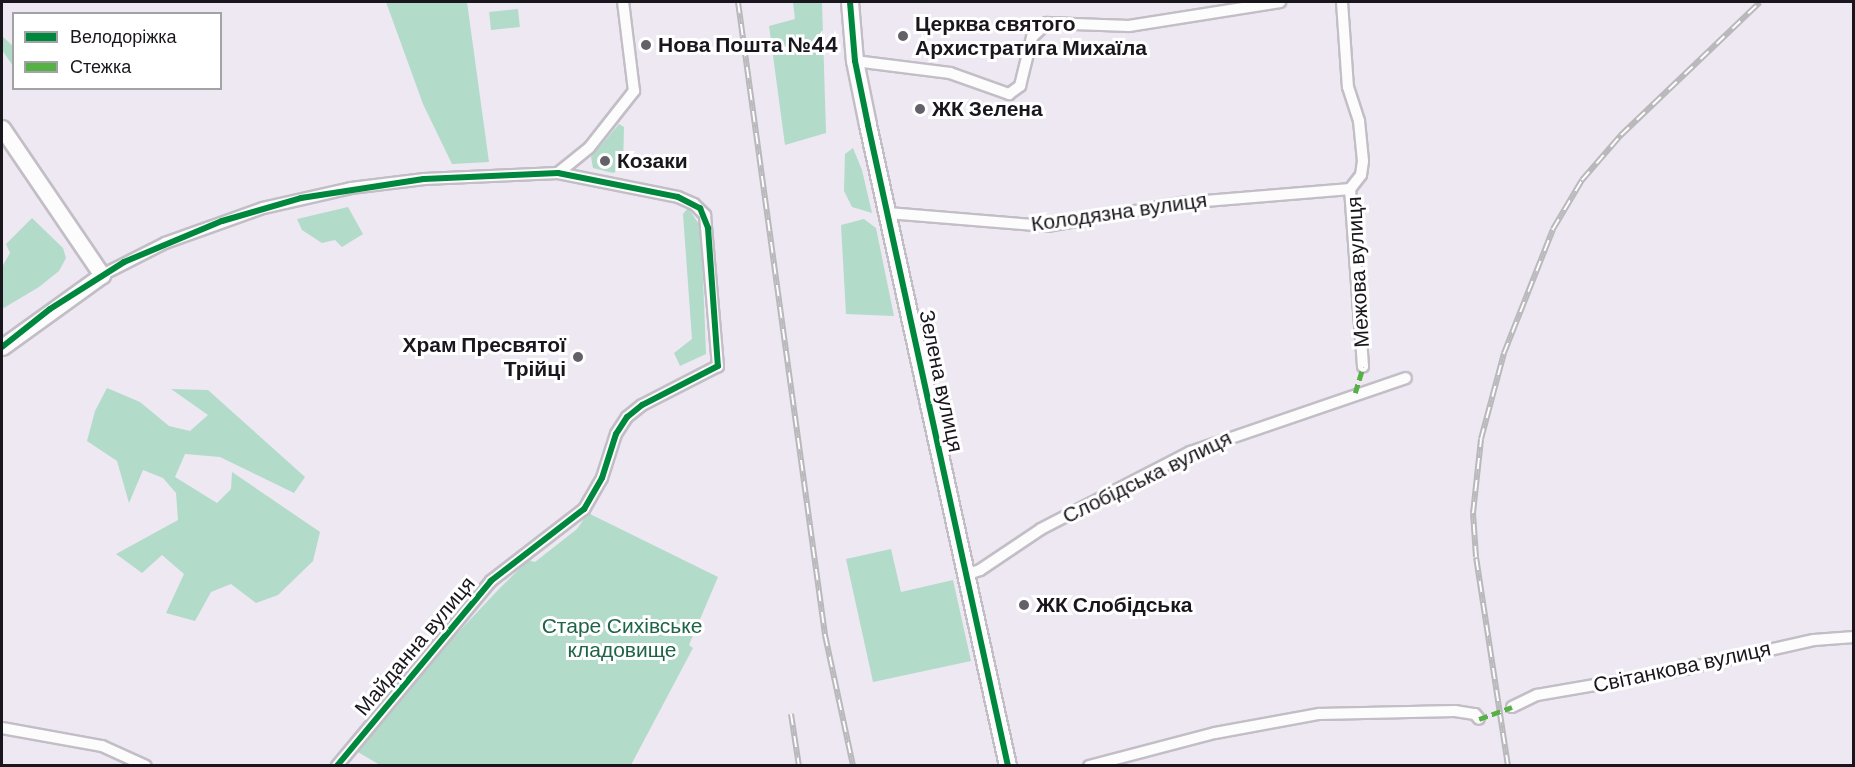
<!DOCTYPE html>
<meta charset="utf-8">
<style>
body{margin:0}
#map{position:relative;width:1855px;height:767px;overflow:hidden;background:#eee8f3;font-family:"DM Sans",sans-serif}
div>[style]{position:absolute}
[style*='--x']{left:calc(var(--x)*1px);top:calc(var(--y)*1px);width:calc(var(--w)*1px);rotate:calc(var(--a)*1deg)}
.green>*{inset:0;background:#b2dbc9;transform-origin:0 0}
.roads{filter:drop-shadow(2px 0 #c3bec6) drop-shadow(-2px 0 #c3bec6) drop-shadow(0 2px #c3bec6) drop-shadow(0 -2px #c3bec6)}
.street>*{height:10px;margin:-5px;padding:0 5px;transform-origin:5px;border-radius:5px;background:#fcfcfd}
.secondary>*{height:15px;margin:-7.5px;padding:0 7.5px;transform-origin:7.5px;border-radius:7.5px;background:#fcfcfd}
.primary>*{height:16px;margin:-8px;padding:0 8px;transform-origin:8px;border-radius:8px;background:#fcfcfd}
.rail>*{height:6px;margin-top:-3px;transform-origin:0;background:repeating-linear-gradient(90deg,#fff 0 11px,#b9b8bb 0 22px);box-sizing:border-box;border-block:2px solid #b9b8bb}
.quiet>*{height:4.5px;margin-top:-2.25px;transform-origin:0;background:repeating-linear-gradient(90deg,#55b145 0 9px,transparent 0 13.5px)}
.cycleway>*{height:6px;margin:-3px;padding:0 3px;transform-origin:3px;border-radius:3px;background:#00873e}
.dots>*{width:16px;height:16px;translate:-50% -50%;box-sizing:border-box;border:3px solid #fff;border-radius:50%}
span{translate:-50% -50%;white-space:nowrap;text-align:center;line-height:1.15;-webkit-text-stroke:6px #fff;paint-order:stroke}
.poi-label{font-size:21px;color:#1a161d;font-weight:700}
.left{translate:0 -50%;text-align:left}
.right{translate:-100% -50%;text-align:right}
.street-label{font-size:21px;color:#1a161d}
.park-label{font-size:21px;color:#1f6446}
.frame{position:absolute;inset:0;border:3px solid #1a161d;pointer-events:none}
.legend{position:absolute;left:12px;top:12px;width:210px;height:78px;box-sizing:border-box;background:#fff;border:2px solid #a3a2a5;margin:0;padding:8px 10px;list-style:none;font-size:18px;color:#1a161d}
.legend li{display:flex;align-items:center;gap:12px;height:30px}
.legend b{width:30px;border:2px solid #a3a2a5}
</style>
<div id="map">
<div class="green">
<i style="clip-path:polygon(386px 2px,467px 2px,489px 162px,452px 164px,423px 104px)"></i>
<i style="clip-path:polygon(793px 2px,822px 2px,826px 133px,785px 145px,769px 26px,795px 19px)"></i>
<i style="left:518px;top:9px;width:18px;height:29px;rotate:84deg"></i>
<i style="clip-path:polygon(2px 36px,13px 46px,13px 66px,2px 50px)"></i>
<i style="clip-path:polygon(619px 124px,624px 127px,623px 167px,613px 173px,593px 168px,591px 157px)"></i>
<i style="clip-path:polygon(853px 148px,862px 170px,872px 213px,852px 207px,844px 191px,845px 154px)"></i>
<i style="clip-path:polygon(348px 207px,363px 234px,342px 247px,335px 240px,322px 243px,302px 230px,297px 219px)"></i>
<i style="clip-path:polygon(688px 208px,701px 227px,706px 354px,680px 366px,674px 353px,692px 339px,683px 214px)"></i>
<i style="clip-path:polygon(32px 218px,63px 248px,66px 258px,59px 271px,39px 287px,2px 309px,2px 267px,10px 253px,6px 244px)"></i>
<i style="clip-path:polygon(864px 219px,876px 228px,894px 316px,846px 314px,841px 225px)"></i>
<i style="clip-path:polygon(107px 388px,140px 402px,169px 426px,190px 431px,208px 415px,171px 389px,208px 390px,305px 477px,294px 493px,220px 457px,185px 454px,175px 477px,217px 503px,231px 489px,232px 472px,320px 532px,313px 561px,278px 595px,256px 603px,231px 584px,211px 592px,195px 621px,166px 613px,184px 574px,162px 555px,142px 573px,116px 554px,178px 520px,176px 493px,163px 478px,143px 470px,129px 503px,117px 461px,87px 441px,95px 411px)"></i>
<i style="clip-path:polygon(588px 513px,718px 577px,689px 645px,693px 648px,631px 765px,380px 765px,356px 751px,420px 673px,498px 590px,528px 560px,535px 562px,577px 529px)"></i>
<i style="clip-path:polygon(891px 549px,901px 592px,953px 580px,971px 661px,873px 682px,846px 559px)"></i>
</div>
<div class="roads">
<div class="street">
<i style="--x:1342;--y:2;--w:85;--a:86"></i>
<i style="--x:1348;--y:87;--w:36;--a:72"></i>
<i style="--x:1359;--y:121;--w:40;--a:84.3"></i>
<i style="--x:1363;--y:161;--w:14;--a:98"></i>
<i style="--x:1361;--y:175;--w:18;--a:128"></i>
<i style="--x:1350;--y:189;--w:178;--a:85.8"></i>
<i style="--x:855;--y:61;--w:96;--a:7.2"></i>
<i style="--x:950;--y:73;--w:63;--a:19.6"></i>
<i style="--x:1009;--y:94;--w:14;--a:-36"></i>
<i style="--x:1020;--y:86;--w:50;--a:-76.2"></i>
<i style="--x:1032;--y:37;--w:21;--a:-43"></i>
<i style="--x:1047;--y:23;--w:82;--a:2.1"></i>
<i style="--x:1129;--y:26;--w:153;--a:-9"></i>
<i style="--x:558;--y:173;--w:40;--a:-39"></i>
<i style="--x:589;--y:148;--w:73;--a:-51.7"></i>
<i style="--x:634;--y:91;--w:90;--a:-97"></i>
<i style="--x:888;--y:213;--w:160;--a:4.7"></i>
<i style="--x:1047;--y:226;--w:136;--a:-9.7"></i>
<i style="--x:1181;--y:203;--w:170;--a:-4.7"></i>
<i style="--x:102;--y:275;--w:71;--a:-26.9"></i>
<i style="--x:165;--y:243;--w:104;--a:-19.7"></i>
<i style="--x:263;--y:208;--w:90;--a:-12.8"></i>
<i style="--x:351;--y:188;--w:74;--a:-7"></i>
<i style="--x:424;--y:179;--w:134;--a:-2.6"></i>
<i style="--x:558;--y:173;--w:122;--a:11.3"></i>
<i style="--x:678;--y:197;--w:17;--a:24"></i>
<i style="--x:694;--y:204;--w:16;--a:45"></i>
<i style="--x:705;--y:215;--w:152;--a:85.1"></i>
<i style="--x:718;--y:366;--w:85;--a:152.8"></i>
<i style="--x:642;--y:405;--w:19;--a:141"></i>
<i style="--x:627;--y:417;--w:20;--a:123"></i>
<i style="--x:616;--y:434;--w:46;--a:107.7"></i>
<i style="--x:602;--y:478;--w:36;--a:120"></i>
<i style="--x:584;--y:509;--w:118;--a:142.3"></i>
<i style="--x:491;--y:581;--w:241;--a:129.8"></i>
<i style="--x:965;--y:575;--w:16;--a:-18"></i>
<i style="--x:980;--y:570;--w:73;--a:-33.9"></i>
<i style="--x:1041;--y:529;--w:168;--a:-27.3"></i>
<i style="--x:1190;--y:452;--w:228;--a:-18.9"></i>
<i style="--x:1512;--y:707;--w:28;--a:-26"></i>
<i style="--x:1537;--y:695;--w:141;--a:-9.8"></i>
<i style="--x:1676;--y:671;--w:141;--a:-12.7"></i>
<i style="--x:1814;--y:640;--w:40;--a:-4.3"></i>
<i style="--x:2;--y:728;--w:102;--a:10.2"></i>
<i style="--x:102;--y:746;--w:48;--a:24.4"></i>
<i style="--x:1089;--y:766;--w:130;--a:-14.7"></i>
<i style="--x:1215;--y:733;--w:106;--a:-10.4"></i>
<i style="--x:1319;--y:714;--w:136;--a:-1.3"></i>
<i style="--x:1455;--y:711;--w:20;--a:9"></i>
<i style="--x:1475;--y:714;--w:6;--a:51"></i>
</div>
<div class="secondary">
<i style="--x:2;--y:128;--w:178;--a:55.8"></i>
<i style="--x:102;--y:275;--w:123;--a:144.2"></i>
</div>
<div class="primary">
<i style="--x:850;--y:2;--w:59;--a:85.2"></i>
<i style="--x:855;--y:61;--w:65;--a:78.5"></i>
<i style="--x:868;--y:125;--w:656;--a:77.68"></i>
</div>
</div>
<div class="rail">
<i style="--x:738;--y:2;--w:639;--a:82.17"></i>
<i style="--x:825;--y:635;--w:134;--a:77.9"></i>
<i style="--x:791;--y:714;--w:53;--a:81.3"></i>
<i style="--x:1508;--y:766;--w:211;--a:-98.7"></i>
<i style="--x:1476;--y:557;--w:44;--a:-93.9"></i>
<i style="--x:1473;--y:513;--w:74;--a:-83.8"></i>
<i style="--x:1481;--y:439;--w:89;--a:-75"></i>
<i style="--x:1504;--y:353;--w:133;--a:-68.4"></i>
<i style="--x:1553;--y:229;--w:57;--a:-59.4"></i>
<i style="--x:1582;--y:180;--w:60;--a:-49.1"></i>
<i style="--x:1621;--y:135;--w:192;--a:-43.7"></i>
</div>
<div class="quiet">
<i style="--x:1355;--y:393;--w:27;--a:-73"></i>
<i style="--x:1479;--y:719;--w:35;--a:-20"></i>
</div>
<div class="cycleway">
<i style="--x:850;--y:2;--w:59;--a:85.2"></i>
<i style="--x:855;--y:61;--w:65;--a:78.5"></i>
<i style="--x:868;--y:125;--w:656;--a:77.68"></i>
<i style="--x:2;--y:347;--w:61;--a:-38.4"></i>
<i style="--x:50;--y:309;--w:88;--a:-32.4"></i>
<i style="--x:124;--y:262;--w:106;--a:-22.7"></i>
<i style="--x:222;--y:221;--w:82;--a:-16.2"></i>
<i style="--x:301;--y:198;--w:124;--a:-8.8"></i>
<i style="--x:424;--y:179;--w:134;--a:-2.6"></i>
<i style="--x:558;--y:173;--w:122;--a:11.3"></i>
<i style="--x:678;--y:197;--w:25;--a:27"></i>
<i style="--x:700;--y:208;--w:22;--a:68"></i>
<i style="--x:708;--y:228;--w:138;--a:85.9"></i>
<i style="--x:718;--y:366;--w:85;--a:152.8"></i>
<i style="--x:642;--y:405;--w:19;--a:141"></i>
<i style="--x:627;--y:417;--w:20;--a:123"></i>
<i style="--x:616;--y:434;--w:46;--a:107.7"></i>
<i style="--x:602;--y:478;--w:36;--a:120"></i>
<i style="--x:584;--y:509;--w:118;--a:142.3"></i>
<i style="--x:491;--y:581;--w:241;--a:129.8"></i>
</div>
<div class="dots">
<i style="left:903px;top:36px;background:#646068"></i>
<i style="left:646px;top:45px;background:#646068"></i>
<i style="left:920px;top:109px;background:#646068"></i>
<i style="left:605px;top:161px;background:#646068"></i>
<i style="left:578px;top:357px;background:#646068"></i>
<i style="left:1024px;top:605px;background:#646068"></i>
</div>
<div class="poi-label">
<span class="left" style="left:915px;top:36px">Церква святого<br>Архистратига Михаїла</span>
<span class="left" style="left:658px;top:45px">Нова Пошта №44</span>
<span class="left" style="left:932px;top:109px">ЖК Зелена</span>
<span class="left" style="left:617px;top:161px">Козаки</span>
<span class="right" style="left:566px;top:357px">Храм Пресвятої<br>Трійці</span>
<span class="left" style="left:1036px;top:605px">ЖК Слобідська</span>
</div>
<div class="street-label">
<span style="left:1119px;top:212px;rotate:-8deg">Колодязна вулиця</span>
<span style="left:1358px;top:272px;rotate:-93deg">Межова вулиця</span>
<span style="left:941px;top:381px;rotate:78deg">Зелена вулиця</span>
<span style="left:1147px;top:477px;rotate:-26deg">Слобідська вулиця</span>
<span style="left:415px;top:646px;rotate:-50deg">Майданна вулиця</span>
<span style="left:1682px;top:667px;rotate:-12deg">Світанкова вулиця</span>
</div>
<div class="park-label">
<span style="left:622px;top:638px">Старе Сихівське<br>кладовище</span>
</div>
<div class="frame"></div>
<ul class="legend">
<li><b style="height:8px;background:#00873e"></b>Велодоріжка</li>
<li><b style="height:8px;background:#55b145"></b>Стежка</li>
</ul>
</div>
